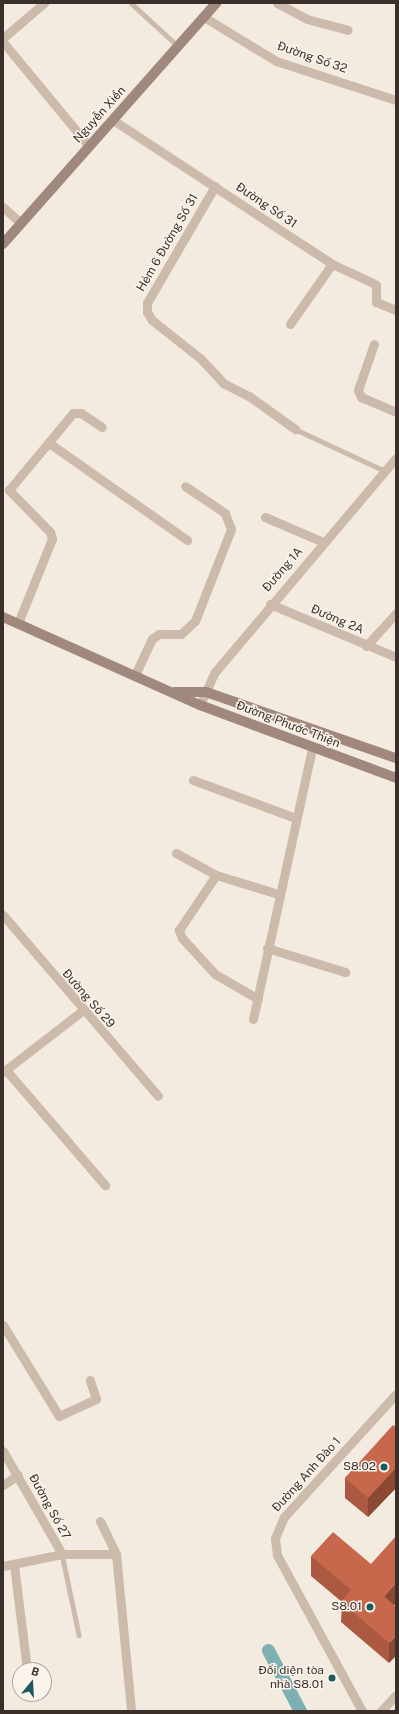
<!DOCTYPE html>
<meta charset="utf-8">
<style>
body{margin:0}
#map{position:relative;width:399px;height:1714px;overflow:hidden;background:#f3eae0;font-family:"Public Sans",sans-serif}
div>[style]{position:absolute}
[style*='--x']{left:calc(var(--x)*1px);top:calc(var(--y)*1px);width:calc(var(--w)*1px);rotate:calc(var(--a)*1deg)}
.canal>*{height:13px;margin:-6.5px;padding:0 6.5px;transform-origin:6.5px;border-radius:6.5px;background:#7eb0b1}
.lane>*{height:4.5px;margin:-2.25px;padding:0 2.25px;transform-origin:2.25px;border-radius:2.25px;background:#ccbaab}
.street>*{height:9px;margin:-4.5px;padding:0 4.5px;transform-origin:4.5px;border-radius:4.5px;background:#ccbaab}
.secondary>*{height:10px;margin:-5px;padding:0 5px;transform-origin:5px;border-radius:5px;background:#a0897c}
.wall>*{inset:0;background:#ab5940}
.shaded-wall>*{inset:0;background:#8b4834}
.building>*{inset:0;background:#c7674b}
.dots>*{width:11px;height:11px;translate:-50% -50%;box-sizing:border-box;border:2px solid #fbf4ed;border-radius:50%}
span{translate:-50% -50%;white-space:nowrap;text-align:center;line-height:1.15;-webkit-text-stroke:3px #fbf4ed;paint-order:stroke}
.street-label{font-size:12px;color:#3a2f2a}
.poi-label{font-size:12px;color:#3a2f2a}
.right{translate:-100% -50%;text-align:right}
.frame{position:absolute;inset:0;border:4px solid #3a2f2a;pointer-events:none}
.north{position:absolute;left:12px;top:1662px;width:40px;height:40px;box-sizing:border-box;background:#fbf4ed;border:1px solid #aea59f;border-radius:50%;rotate:18deg;font-size:11px;font-weight:700;line-height:16px;text-align:center;color:#3a2f2a}
.north::after{content:'';display:block;margin:auto;width:14px;height:18px;background:#1f595c;clip-path:polygon(50% 0,100% 100%,50% 72%,0 100%)}
</style>
<div id="map">
<div class="canal">
<i style="--x:268;--y:1650;--w:69;--a:62.3"></i>
</div>
<div class="lane">
<i style="--x:131;--y:3;--w:64;--a:42.5"></i>
<i style="--x:295;--y:429;--w:99;--a:25"></i>
<i style="--x:62;--y:1554;--w:83;--a:78.1"></i>
</div>
<div class="street">
<i style="--x:277;--y:3;--w:34;--a:28"></i>
<i style="--x:307;--y:19;--w:42;--a:15"></i>
<i style="--x:204;--y:17;--w:84;--a:31.4"></i>
<i style="--x:276;--y:61;--w:126;--a:18"></i>
<i style="--x:3;--y:38;--w:54;--a:-40.5"></i>
<i style="--x:3;--y:42;--w:135;--a:50.4"></i>
<i style="--x:113;--y:120;--w:262;--a:33.3"></i>
<i style="--x:332;--y:264;--w:43;--a:24.8"></i>
<i style="--x:371;--y:282;--w:6;--a:31"></i>
<i style="--x:376;--y:285;--w:17;--a:90"></i>
<i style="--x:376;--y:302;--w:22;--a:22"></i>
<i style="--x:215;--y:186;--w:135;--a:120.2"></i>
<i style="--x:147;--y:303;--w:9;--a:90"></i>
<i style="--x:147;--y:312;--w:9;--a:58"></i>
<i style="--x:152;--y:320;--w:63;--a:38.5"></i>
<i style="--x:201;--y:359;--w:33;--a:47"></i>
<i style="--x:223;--y:383;--w:29;--a:27"></i>
<i style="--x:249;--y:396;--w:57;--a:35.7"></i>
<i style="--x:3;--y:207;--w:24;--a:42"></i>
<i style="--x:290;--y:324;--w:73;--a:-55"></i>
<i style="--x:374;--y:344;--w:49;--a:109.2"></i>
<i style="--x:358;--y:390;--w:8;--a:67"></i>
<i style="--x:361;--y:397;--w:38;--a:23"></i>
<i style="--x:49;--y:443;--w:169;--a:35.1"></i>
<i style="--x:265;--y:517;--w:63;--a:23.3"></i>
<i style="--x:270;--y:604;--w:137;--a:22.8"></i>
<i style="--x:18;--y:623;--w:91;--a:-68"></i>
<i style="--x:52;--y:539;--w:7;--a:-106"></i>
<i style="--x:50;--y:532;--w:59;--a:-134.3"></i>
<i style="--x:9;--y:490;--w:100;--a:-50.3"></i>
<i style="--x:73;--y:413;--w:8;--a:0"></i>
<i style="--x:81;--y:413;--w:25;--a:34"></i>
<i style="--x:366;--y:646;--w:45;--a:-47.7"></i>
<i style="--x:135;--y:675;--w:40;--a:-65"></i>
<i style="--x:152;--y:639;--w:9;--a:-36"></i>
<i style="--x:159;--y:634;--w:22;--a:0"></i>
<i style="--x:181;--y:634;--w:19;--a:-43"></i>
<i style="--x:195;--y:621;--w:99;--a:-68.6"></i>
<i style="--x:231;--y:529;--w:17;--a:-111"></i>
<i style="--x:225;--y:513;--w:48;--a:-146"></i>
<i style="--x:200;--y:705;--w:36;--a:-66"></i>
<i style="--x:215;--y:672;--w:280;--a:-49.8"></i>
<i style="--x:193;--y:780;--w:110;--a:20.3"></i>
<i style="--x:176;--y:853;--w:46;--a:28.8"></i>
<i style="--x:3;--y:915;--w:238;--a:49.4"></i>
<i style="--x:267;--y:948;--w:82;--a:17.1"></i>
<i style="--x:258;--y:999;--w:50;--a:-149.8"></i>
<i style="--x:215;--y:974;--w:49;--a:-132.5"></i>
<i style="--x:182;--y:938;--w:9;--a:-111"></i>
<i style="--x:179;--y:930;--w:66;--a:-56.1"></i>
<i style="--x:216;--y:875;--w:65;--a:17"></i>
<i style="--x:253;--y:1019;--w:276;--a:-77.7"></i>
<i style="--x:6;--y:1070;--w:152;--a:49.3"></i>
<i style="--x:3;--y:1072;--w:100;--a:-37.7"></i>
<i style="--x:3;--y:1325;--w:107;--a:58.4"></i>
<i style="--x:59;--y:1416;--w:41;--a:-24.7"></i>
<i style="--x:96;--y:1399;--w:20;--a:-108"></i>
<i style="--x:3;--y:1451;--w:119;--a:60.2"></i>
<i style="--x:3;--y:1485;--w:18;--a:-34"></i>
<i style="--x:100;--y:1521;--w:37;--a:64"></i>
<i style="--x:14;--y:1565;--w:106;--a:82.9"></i>
<i style="--x:3;--y:1566;--w:60;--a:-11.5"></i>
<i style="--x:62;--y:1554;--w:54;--a:0"></i>
<i style="--x:116;--y:1554;--w:158;--a:84.5"></i>
<i style="--x:362;--y:1711;--w:178;--a:-118.6"></i>
<i style="--x:277;--y:1555;--w:17;--a:-97"></i>
<i style="--x:275;--y:1538;--w:23;--a:-67"></i>
<i style="--x:284;--y:1517;--w:166;--a:-47.7"></i>
<i style="--x:381;--y:1711;--w:22;--a:-47"></i>
</div>
<div class="secondary">
<i style="--x:3;--y:244;--w:322;--a:-48.5"></i>
<i style="--x:3;--y:617;--w:216;--a:24.1"></i>
<i style="--x:200;--y:705;--w:209;--a:20.4"></i>
<i style="--x:175;--y:692;--w:31;--a:0"></i>
<i style="--x:206;--y:692;--w:201;--a:19.2"></i>
</div>
<div class="wall">
<i style="clip-path:polygon(396px 1427px,396px 1488px,368px 1517px,345px 1498px,345px 1478px)"></i>
<i style="clip-path:polygon(311px 1556px,396px 1603px,394px 1605px,389px 1663px,341px 1622px,342px 1602px,311px 1576px)"></i>
</div>
<div class="shaded-wall">
<i style="clip-path:polygon(396px 1468px,396px 1488px,368px 1517px,368px 1498px)"></i>
<i style="clip-path:polygon(396px 1583px,396px 1603px,384px 1616px,384px 1596px)"></i>
<i style="clip-path:polygon(396px 1636px,396px 1656px,389px 1663px,389px 1643px)"></i>
</div>
<div class="building">
<i style="clip-path:polygon(393px 1425px,396px 1427px,396px 1468px,368px 1498px,345px 1478px)"></i>
<i style="clip-path:polygon(333px 1532px,371px 1564px,396px 1536px,396px 1583px,384px 1596px,396px 1607px,396px 1636px,389px 1643px,341px 1602px,351px 1590px,311px 1556px)"></i>
</div>
<div class="dots">
<i style="left:384px;top:1467px;background:#1f595c"></i>
<i style="left:370px;top:1607px;background:#1f595c"></i>
<i style="left:332px;top:1678px;background:#1f595c"></i>
</div>
<div class="street-label">
<span style="left:312px;top:58px;rotate:19deg">Đường Số 32</span>
<span style="left:100px;top:115px;rotate:-48deg">Nguyễn Xiển</span>
<span style="left:266px;top:206px;rotate:34deg">Đường Số 31</span>
<span style="left:168px;top:243px;rotate:-60deg">Hẻm 6 Đường Số 31</span>
<span style="left:283px;top:570px;rotate:-49deg">Đường 1A</span>
<span style="left:337px;top:620px;rotate:23deg">Đường 2A</span>
<span style="left:288px;top:725px;rotate:21deg">Đường Phước Thiện</span>
<span style="left:88px;top:999px;rotate:49deg">Đường Số 29</span>
<span style="left:307px;top:1475px;rotate:-48deg">Đường Anh Đào 1</span>
<span style="left:49px;top:1507px;rotate:61deg">Đường Số 27</span>
</div>
<div class="poi-label">
<span class="right" style="left:376px;top:1467px">S8.02</span>
<span class="right" style="left:362px;top:1607px">S8.01</span>
<span class="right" style="left:324px;top:1678px">Đối diện tòa<br>nhà S8.01</span>
</div>
<div class="frame"></div>
<div class="north">B</div>
</div>
